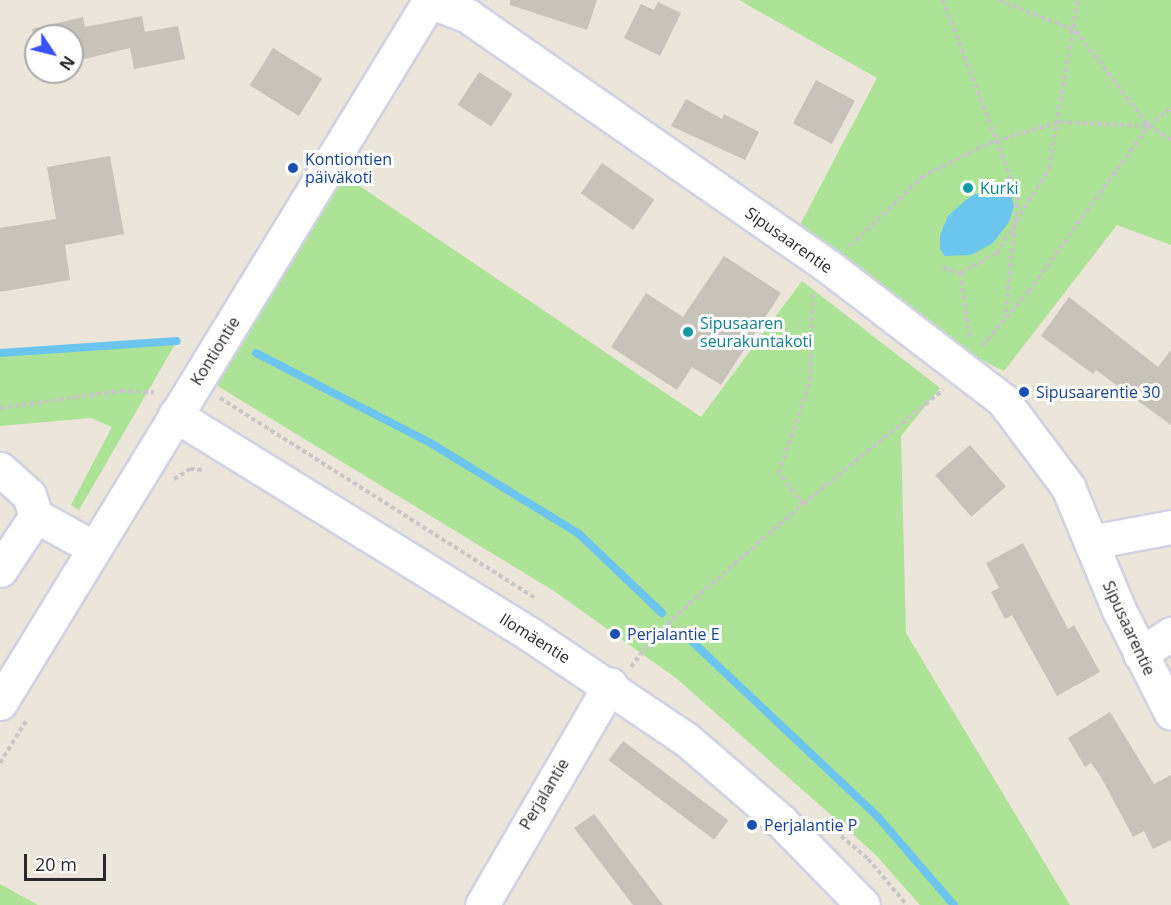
<!DOCTYPE html>
<meta charset="utf-8">
<style>
body{margin:0}
#map{position:relative;width:1171px;height:905px;overflow:hidden;background:#ece5da;font-family:"Open Sans",sans-serif}
div>[style]{position:absolute}
[style*='--x']{left:calc(var(--x)*1px);top:calc(var(--y)*1px);width:calc(var(--w)*1px);rotate:calc(var(--a)*1deg)}
.green>*{inset:0;background:#ace396}
.water>*{inset:0;background:#6cc5ef}
.stream>*{height:8px;margin:-4px;padding:0 4px;transform-origin:4px;border-radius:4px;background:#6cc5ef}
.building>*{inset:0;background:#c7c2ba;transform-origin:0 0}
.path>*{height:4px;margin-top:-2px;transform-origin:0;background:repeating-linear-gradient(90deg,#c7c7c7 0 4.5px,transparent 0 7.5px)}
.roads{filter:drop-shadow(2px 0 #d0d2e2) drop-shadow(-2px 0 #d0d2e2) drop-shadow(0 2px #d0d2e2) drop-shadow(0 -2px #d0d2e2)}
.minor>*{height:33px;margin:-16.5px;padding:0 16.5px;transform-origin:16.5px;border-radius:16.5px;background:#fff}
.dots>*{width:16px;height:16px;translate:-50% -50%;box-sizing:border-box;border:3px solid #fff;border-radius:50%}
span{translate:-50% -50%;white-space:nowrap;text-align:center;line-height:1.15;-webkit-text-stroke:6px #fff;paint-order:stroke}
.transit-label{font-size:16px;color:#164399}
.left{translate:0 -50%;text-align:left}
.culture-label{font-size:16px;color:#0d838f}
.street-label{font-size:16px;color:#292929}
.north{position:absolute;left:24px;top:24px;width:60px;height:60px;box-sizing:border-box;background:#fff;border:2px solid #a9a9a9;border-radius:50%;rotate:125deg;font-size:16px;font-weight:700;line-height:24px;text-align:center;color:#292929}
.north::after{content:'';display:block;margin:auto;width:21px;height:27px;background:#3851fb;clip-path:polygon(50% 0,100% 100%,50% 72%,0 100%)}
.scale{position:absolute;left:24px;top:854px;width:82px;height:27px;box-sizing:border-box;border:3px solid #292929;border-top:0;padding-left:8px;font-size:18px;line-height:21px;white-space:nowrap;color:#292929;-webkit-text-stroke:4px #fff;paint-order:stroke}
</style>
<div id="map">
<div class="green">
<i style="clip-path:polygon(739px 0,1171px 0,1171px 245px,1117px 225px,1004px 371px,973px 356px,834px 254px,800px 225px,877px 78px)"></i>
<i style="clip-path:polygon(345px 176px,701px 417px,802px 281px,940px 388px,901px 436px,906px 633px,1070px 905px,920px 905px,875px 854px,676px 678px,554px 591px,216px 385px)"></i>
<i style="clip-path:polygon(177px 341px,79px 510px,71px 505px,112px 427px,91px 418px,0 426px,0 353px)"></i>
<i style="clip-path:polygon(0 884px,38px 905px,0 905px)"></i>
</div>
<div class="water">
<i style="clip-path:polygon(993px 185px,1010px 189px,1014px 206px,1009px 222px,993px 243px,971px 255px,945px 256px,940px 249px,940px 235px,948px 216px,967px 199px)"></i>
</div>
<div class="stream">
<i style="--x:0;--y:353;--w:177;--a:-3.9"></i>
<i style="--x:256;--y:353;--w:198;--a:27.3"></i>
<i style="--x:432;--y:444;--w:171;--a:31.4"></i>
<i style="--x:578;--y:533;--w:116;--a:43.6"></i>
<i style="--x:683;--y:633;--w:268;--a:43.3"></i>
<i style="--x:878;--y:817;--w:116;--a:49.2"></i>
</div>
<div class="building">
<i style="clip-path:polygon(510px 0,597px 0,587px 30px,510px 5px)"></i>
<i style="clip-path:polygon(658px 2px,681px 13px,660px 56px,624px 38px,641px 4px,654px 10px)"></i>
<i style="clip-path:polygon(142px 16px,145px 32px,178px 26px,185px 59px,134px 69px,130px 48px,72px 62px,72px 36px,36px 36px,36px 48px,32px 29px,83px 17px,85px 27px)"></i>
<i style="left:273px;top:48px;width:58px;height:44px;rotate:32deg"></i>
<i style="left:479px;top:72px;width:40px;height:39px;rotate:33deg"></i>
<i style="left:816px;top:80px;width:44px;height:49px;rotate:28deg"></i>
<i style="clip-path:polygon(686px 99px,722px 119px,724px 114px,759px 132px,745px 160px,671px 126px)"></i>
<i style="clip-path:polygon(110px 156px,124px 234px,65px 245px,70px 280px,0 292px,0 228px,56px 219px,47px 167px)"></i>
<i style="left:602px;top:163px;width:64px;height:37px;rotate:35deg"></i>
<i style="clip-path:polygon(724px 256px,781px 293px,721px 385px,692px 367px,677px 390px,611px 347px,646px 293px,683px 317px)"></i>
<i style="clip-path:polygon(1069px 297px,1158px 367px,1171px 350px,1171px 425px,1096px 370px,1093px 374px,1041px 336px)"></i>
<i style="left:970px;top:445px;width:55px;height:46px;rotate:49deg"></i>
<i style="clip-path:polygon(1023px 543px,1068px 629px,1074px 625px,1100px 672px,1057px 696px,1012px 615px,1005px 619px,991px 592px,999px 588px,986px 563px)"></i>
<i style="clip-path:polygon(1110px 712px,1154px 784px,1171px 775px,1171px 840px,1153px 849px,1144px 831px,1133px 837px,1101px 777px,1091px 763px,1085px 767px,1068px 738px)"></i>
<i style="left:623px;top:741px;width:132px;height:24px;rotate:37deg"></i>
<i style="clip-path:polygon(594px 814px,663px 905px,633px 905px,574px 828px)"></i>
</div>
<div class="path">
<i style="--x:943;--y:0;--w:210;--a:69.1"></i>
<i style="--x:1018;--y:196;--w:122;--a:96.1"></i>
<i style="--x:999;--y:0;--w:83;--a:21.9"></i>
<i style="--x:1076;--y:31;--w:120;--a:52.5"></i>
<i style="--x:1149;--y:126;--w:26;--a:32"></i>
<i style="--x:850;--y:246;--w:100;--a:-43.8"></i>
<i style="--x:922;--y:177;--w:75;--a:-26.9"></i>
<i style="--x:989;--y:143;--w:74;--a:-16.5"></i>
<i style="--x:1060;--y:122;--w:88;--a:2.6"></i>
<i style="--x:943;--y:268;--w:18;--a:16"></i>
<i style="--x:960;--y:273;--w:42;--a:-28.4"></i>
<i style="--x:997;--y:253;--w:100;--a:-58.5"></i>
<i style="--x:1049;--y:168;--w:170;--a:-80.2"></i>
<i style="--x:960;--y:273;--w:66;--a:81.3"></i>
<i style="--x:982;--y:346;--w:72;--a:-49.5"></i>
<i style="--x:1029;--y:291;--w:204;--a:-54"></i>
<i style="--x:1149;--y:126;--w:28;--a:-39"></i>
<i style="--x:220;--y:398;--w:373;--a:32.4"></i>
<i style="--x:0;--y:408;--w:122;--a:-8"></i>
<i style="--x:121;--y:391;--w:33;--a:2"></i>
<i style="--x:174;--y:479;--w:19;--a:-32"></i>
<i style="--x:190;--y:469;--w:15;--a:4"></i>
<i style="--x:803;--y:504;--w:39;--a:-128"></i>
<i style="--x:779;--y:473;--w:97;--a:-71.4"></i>
<i style="--x:810;--y:381;--w:87;--a:-88"></i>
<i style="--x:631;--y:667;--w:34;--a:-53"></i>
<i style="--x:651;--y:640;--w:52;--a:-43.5"></i>
<i style="--x:689;--y:604;--w:152;--a:-41.3"></i>
<i style="--x:803;--y:504;--w:181;--a:-39.2"></i>
<i style="--x:0;--y:763;--w:49;--a:-58.2"></i>
<i style="--x:841;--y:836;--w:35;--a:40"></i>
<i style="--x:868;--y:859;--w:60;--a:49.7"></i>
</div>
<div class="roads">
<div class="minor">
<i style="--x:427;--y:0;--w:44;--a:21.3"></i>
<i style="--x:468;--y:16;--w:440;--a:34.8"></i>
<i style="--x:829;--y:267;--w:219;--a:37.4"></i>
<i style="--x:1003;--y:400;--w:109;--a:53.2"></i>
<i style="--x:1068;--y:487;--w:133;--a:67.5"></i>
<i style="--x:1119;--y:610;--w:115;--a:63.2"></i>
<i style="--x:175;--y:415;--w:415;--a:31.7"></i>
<i style="--x:528;--y:633;--w:190;--a:33.9"></i>
<i style="--x:686;--y:739;--w:125;--a:40.8"></i>
<i style="--x:781;--y:821;--w:117;--a:45.7"></i>
<i style="--x:0;--y:469;--w:39;--a:42"></i>
<i style="--x:29;--y:495;--w:22;--a:72"></i>
<i style="--x:1091;--y:542;--w:81;--a:-10.6"></i>
<i style="--x:0;--y:570;--w:65;--a:-56.3"></i>
<i style="--x:36;--y:516;--w:66;--a:28.9"></i>
<i style="--x:1140;--y:654;--w:37;--a:-33"></i>
<i style="--x:0;--y:703;--w:824;--a:-58.55"></i>
<i style="--x:482;--y:905;--w:255;--a:-59.8"></i>
</div>
</div>
<div class="dots">
<i style="left:293px;top:168px;background:#1a4fb4"></i>
<i style="left:968px;top:188px;background:#0f9aa8"></i>
<i style="left:688px;top:332px;background:#0f9aa8"></i>
<i style="left:1024px;top:392px;background:#1a4fb4"></i>
<i style="left:615px;top:634px;background:#1a4fb4"></i>
<i style="left:752px;top:825px;background:#1a4fb4"></i>
</div>
<div class="transit-label">
<span class="left" style="left:305px;top:168px">Kontiontien<br>päiväkoti</span>
<span class="left" style="left:1036px;top:392px">Sipusaarentie 30</span>
<span class="left" style="left:627px;top:634px">Perjalantie E</span>
<span class="left" style="left:764px;top:825px">Perjalantie P</span>
</div>
<div class="culture-label">
<span class="left" style="left:980px;top:188px">Kurki</span>
<span class="left" style="left:700px;top:332px">Sipusaaren<br>seurakuntakoti</span>
</div>
<div class="street-label">
<span style="left:789px;top:240px;rotate:35deg">Sipusaarentie</span>
<span style="left:215px;top:351px;rotate:-58deg">Kontiontie</span>
<span style="left:1129px;top:628px;rotate:65deg">Sipusaarentie</span>
<span style="left:535px;top:638px;rotate:32deg">Ilomäentie</span>
<span style="left:544px;top:794px;rotate:-59deg">Perjalantie</span>
</div>
<div class="north">N</div>
<div class="scale">20 m</div>
</div>
